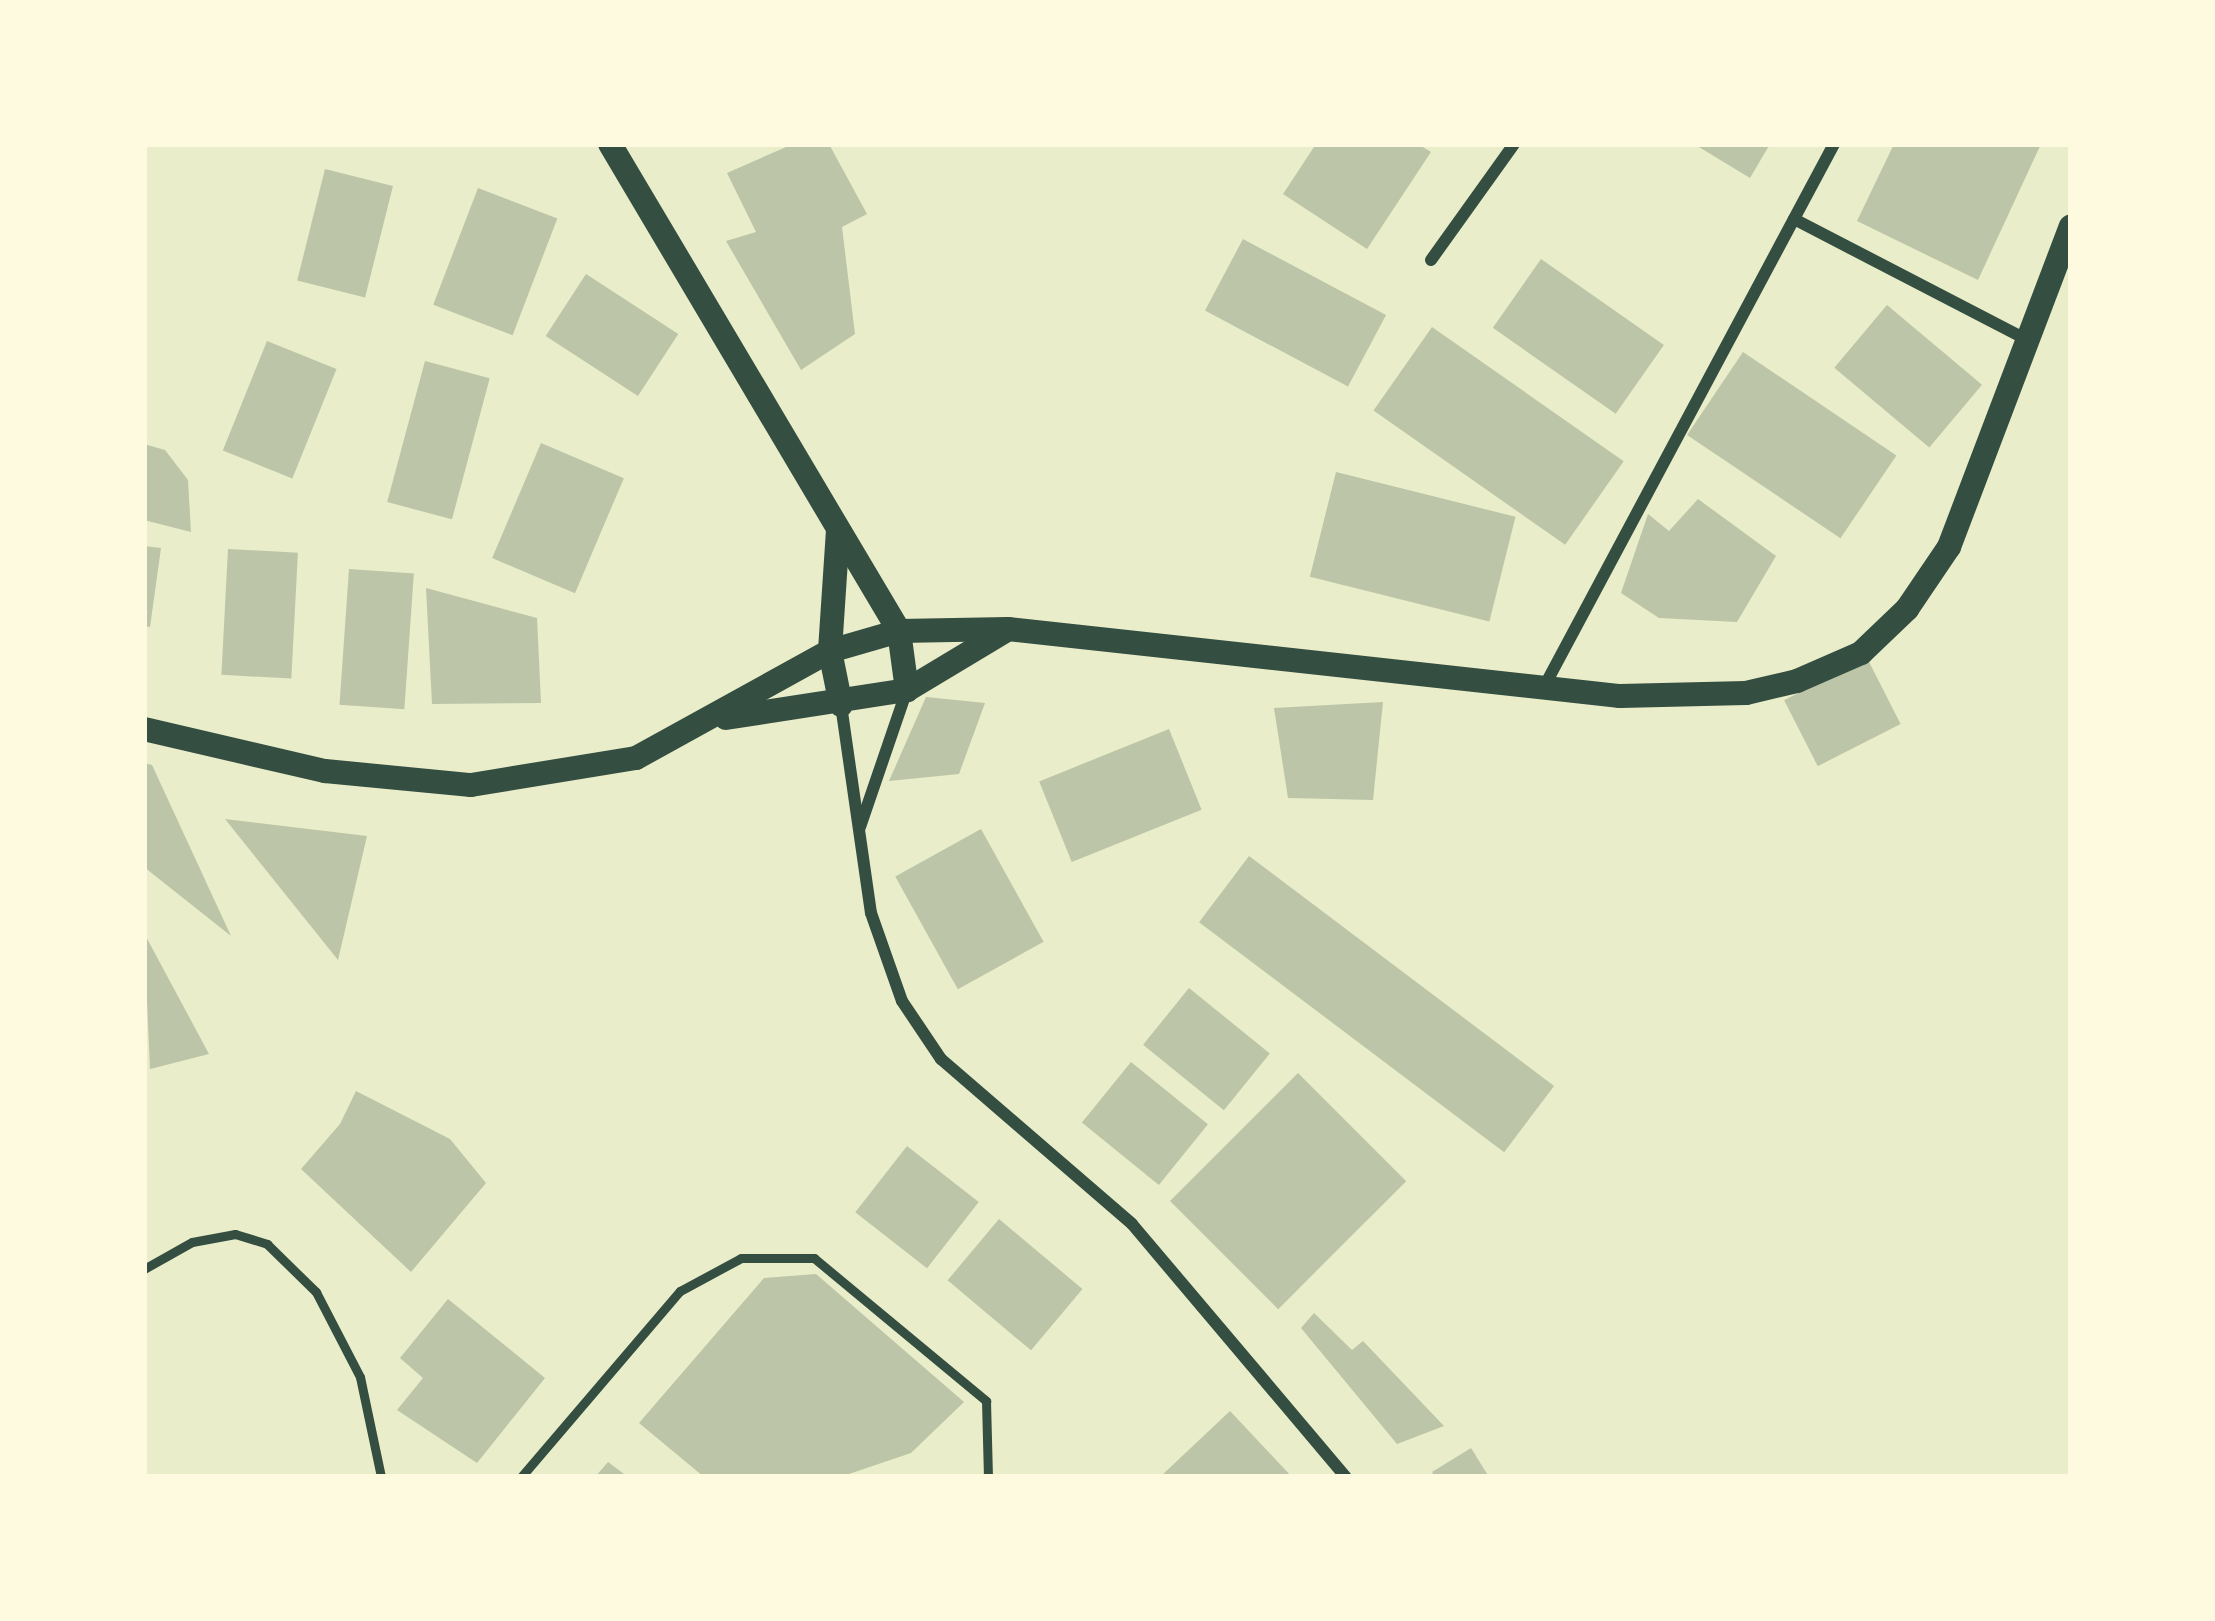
<!DOCTYPE html>
<style>
body{margin:0}
#map{position:relative;width:2215px;height:1621px;overflow:hidden;background:#e9edc9;font-family:Overpass,sans-serif}
div>[style]{position:absolute}
[style*='--x']{left:calc(var(--x)*1px);top:calc(var(--y)*1px);width:calc(var(--w)*1px);rotate:calc(var(--a)*1deg)}
.building>*{inset:0;background:#bcc5a7;transform-origin:0 0}
.service>*{height:9px;margin:-4.5px;padding:0 4.5px;transform-origin:4.5px;border-radius:4.5px;background:#344e41}
.minor>*{height:12px;margin:-6px;padding:0 6px;transform-origin:6px;border-radius:6px;background:#344e41}
.secondary>*{height:24px;margin:-12px;padding:0 12px;transform-origin:12px;border-radius:12px;background:#344e41}
span{translate:-50% -50%;white-space:nowrap;text-align:center;line-height:1.15;-webkit-text-stroke:9px #fefae0;paint-order:stroke}
.frame{position:absolute;inset:0;border:147px solid #fefae0;pointer-events:none}
</style>
<div id="map">
<div class="building">
<i style="clip-path:polygon(793px 144px,829px 144px,867px 214px,842px 227px,855px 334px,801px 370px,726px 241px,756px 232px,727px 173px)"></i>
<i style="clip-path:polygon(1316px 144px,1418px 144px,1431px 152px,1367px 249px,1283px 194px)"></i>
<i style="clip-path:polygon(1694px 144px,1770px 144px,1750px 178px)"></i>
<i style="clip-path:polygon(1894px 144px,2041px 144px,1978px 280px,1857px 221px)"></i>
<i style="left:325px;top:169px;width:70px;height:115px;rotate:14deg"></i>
<i style="left:478px;top:188px;width:85px;height:125px;rotate:21deg"></i>
<i style="left:1243px;top:239px;width:162px;height:81px;rotate:28deg"></i>
<i style="left:1541px;top:259px;width:150px;height:84px;rotate:35deg"></i>
<i style="left:586px;top:274px;width:110px;height:74px;rotate:33deg"></i>
<i style="left:1887px;top:305px;width:124px;height:82px;rotate:40deg"></i>
<i style="left:1432px;top:327px;width:234px;height:102px;rotate:35deg"></i>
<i style="left:267px;top:341px;width:75px;height:118px;rotate:22deg"></i>
<i style="left:1743px;top:352px;width:185px;height:100px;rotate:34deg"></i>
<i style="left:425px;top:361px;width:67px;height:146px;rotate:15deg"></i>
<i style="left:541px;top:443px;width:90px;height:125px;rotate:23deg"></i>
<i style="clip-path:polygon(144px 444px,165px 450px,188px 480px,191px 532px,144px 520px)"></i>
<i style="left:1336px;top:472px;width:185px;height:108px;rotate:14deg"></i>
<i style="clip-path:polygon(1698px 499px,1776px 556px,1737px 622px,1659px 618px,1621px 593px,1648px 514px,1669px 531px)"></i>
<i style="clip-path:polygon(144px 546px,161px 548px,150px 627px,144px 626px)"></i>
<i style="left:228px;top:549px;width:70px;height:126px;rotate:3deg"></i>
<i style="left:349px;top:569px;width:65px;height:136px;rotate:4deg"></i>
<i style="clip-path:polygon(426px 588px,537px 618px,541px 703px,432px 704px)"></i>
<i style="left:1867px;top:658px;width:74px;height:93px;rotate:63deg"></i>
<i style="clip-path:polygon(926px 697px,985px 703px,959px 774px,889px 781px)"></i>
<i style="clip-path:polygon(1383px 702px,1373px 800px,1288px 798px,1274px 708px)"></i>
<i style="left:1169px;top:729px;width:87px;height:140px;rotate:68deg"></i>
<i style="clip-path:polygon(144px 763px,152px 765px,231px 936px,144px 867px)"></i>
<i style="clip-path:polygon(225px 819px,367px 836px,338px 960px)"></i>
<i style="left:981px;top:829px;width:129px;height:98px;rotate:61deg"></i>
<i style="left:1249px;top:856px;width:382px;height:83px;rotate:37deg"></i>
<i style="clip-path:polygon(144px 933px,209px 1054px,150px 1069px)"></i>
<i style="left:1189px;top:988px;width:104px;height:73px;rotate:39deg"></i>
<i style="left:1131px;top:1062px;width:99px;height:78px;rotate:39deg"></i>
<i style="left:1298px;top:1073px;width:153px;height:181px;rotate:45deg"></i>
<i style="clip-path:polygon(356px 1091px,450px 1139px,486px 1183px,411px 1272px,301px 1169px,340px 1124px)"></i>
<i style="left:907px;top:1146px;width:91px;height:84px;rotate:38deg"></i>
<i style="left:999px;top:1219px;width:109px;height:80px;rotate:40deg"></i>
<i style="clip-path:polygon(816px 1274px,964px 1402px,911px 1453px,840px 1477px,704px 1477px,639px 1423px,764px 1278px)"></i>
<i style="clip-path:polygon(448px 1299px,545px 1378px,477px 1463px,397px 1410px,423px 1378px,400px 1358px)"></i>
<i style="clip-path:polygon(1314px 1313px,1352px 1350px,1363px 1341px,1444px 1426px,1397px 1444px,1301px 1328px)"></i>
<i style="clip-path:polygon(1230px 1411px,1292px 1477px,1160px 1477px)"></i>
<i style="clip-path:polygon(1471px 1448px,1489px 1477px,1435px 1477px,1432px 1472px)"></i>
<i style="clip-path:polygon(608px 1462px,628px 1477px,595px 1477px)"></i>
</div>
<div class="service">
<i style="--x:144;--y:1269;--w:55;--a:-29.4"></i>
<i style="--x:192;--y:1242;--w:44;--a:-10.5"></i>
<i style="--x:235;--y:1234;--w:34;--a:17"></i>
<i style="--x:267;--y:1244;--w:69;--a:44.4"></i>
<i style="--x:316;--y:1292;--w:96;--a:62.6"></i>
<i style="--x:360;--y:1377;--w:102;--a:78.1"></i>
<i style="--x:521;--y:1477;--w:245;--a:-49.5"></i>
<i style="--x:680;--y:1291;--w:69;--a:-28.4"></i>
<i style="--x:741;--y:1258;--w:73;--a:0"></i>
<i style="--x:814;--y:1258;--w:224;--a:39.7"></i>
<i style="--x:986;--y:1401;--w:76;--a:88.5"></i>
</div>
<div class="minor">
<i style="--x:1794;--y:219;--w:263;--a:27.4"></i>
<i style="--x:1431;--y:260;--w:143;--a:-54.4"></i>
<i style="--x:1545;--y:685;--w:613;--a:-61.89"></i>
<i style="--x:841;--y:705;--w:210;--a:81.8"></i>
<i style="--x:871;--y:913;--w:93;--a:70.6"></i>
<i style="--x:902;--y:1001;--w:70;--a:56.1"></i>
<i style="--x:941;--y:1059;--w:252;--a:40.8"></i>
<i style="--x:1132;--y:1224;--w:331;--a:49.8"></i>
<i style="--x:860;--y:827;--w:145;--a:-71.1"></i>
</div>
<div class="secondary">
<i style="--x:610;--y:144;--w:566;--a:59.31"></i>
<i style="--x:899;--y:631;--w:60;--a:82.3"></i>
<i style="--x:838;--y:530;--w:121;--a:93.8"></i>
<i style="--x:830;--y:651;--w:55;--a:78.5"></i>
<i style="--x:726;--y:718;--w:183;--a:-8.8"></i>
<i style="--x:907;--y:690;--w:117;--a:-31"></i>
<i style="--x:144;--y:729;--w:186;--a:13.1"></i>
<i style="--x:325;--y:771;--w:147;--a:5.5"></i>
<i style="--x:471;--y:785;--w:167;--a:-9.3"></i>
<i style="--x:636;--y:758;--w:222;--a:-28.9"></i>
<i style="--x:830;--y:651;--w:72;--a:-16.2"></i>
<i style="--x:899;--y:631;--w:109;--a:-1.1"></i>
<i style="--x:1008;--y:629;--w:616;--a:6.25"></i>
<i style="--x:1620;--y:696;--w:126;--a:-1.4"></i>
<i style="--x:1746;--y:693;--w:52;--a:-13.2"></i>
<i style="--x:1797;--y:681;--w:70;--a:-23.6"></i>
<i style="--x:1861;--y:653;--w:64;--a:-43.7"></i>
<i style="--x:1907;--y:609;--w:75;--a:-55.9"></i>
<i style="--x:1949;--y:547;--w:343;--a:-69.2"></i>
</div>
<div class="frame"></div>
</div>
